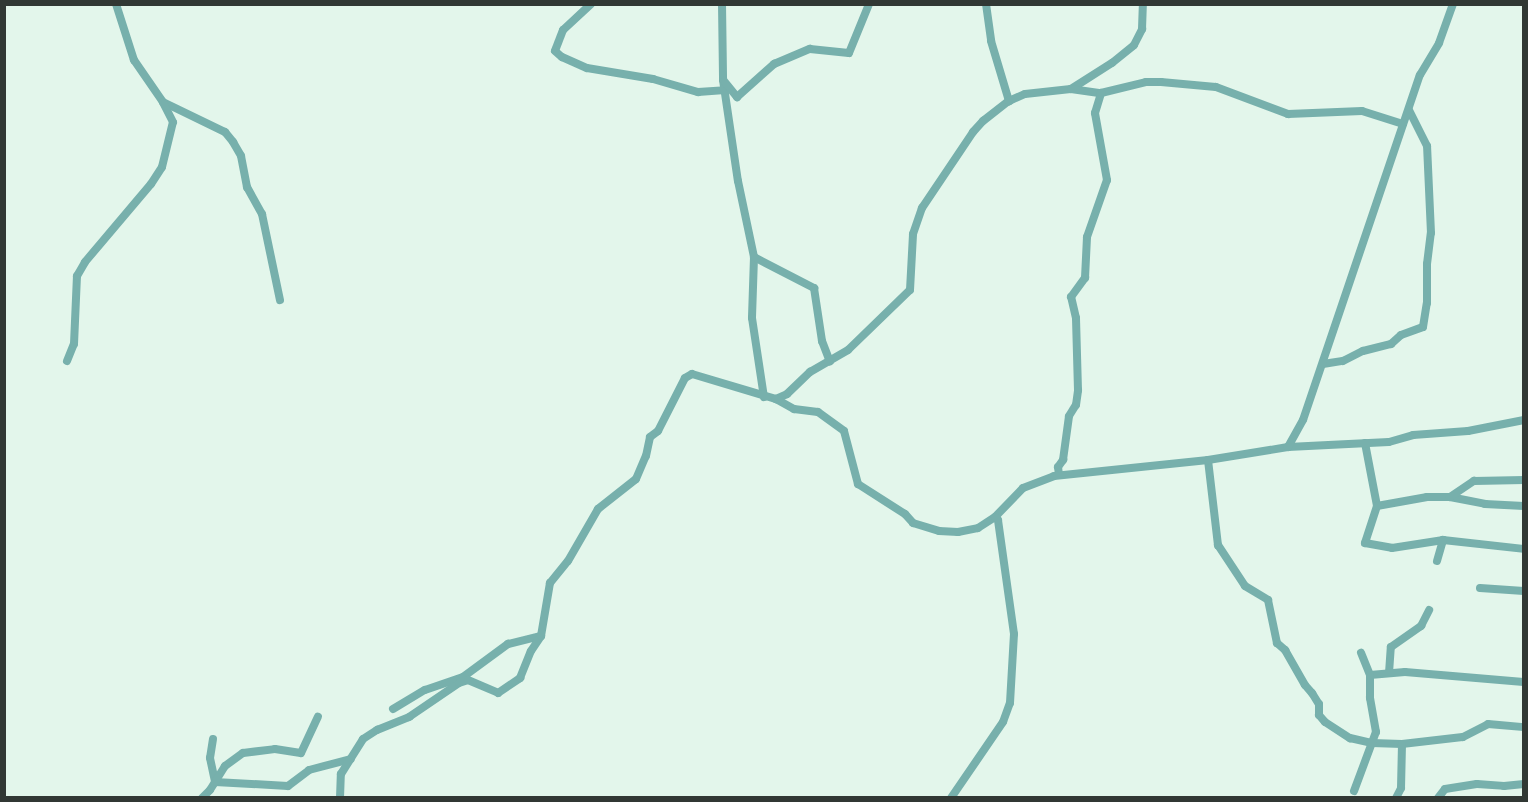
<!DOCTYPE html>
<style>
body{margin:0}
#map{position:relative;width:1528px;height:802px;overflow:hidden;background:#e3f6eb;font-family:Arial,sans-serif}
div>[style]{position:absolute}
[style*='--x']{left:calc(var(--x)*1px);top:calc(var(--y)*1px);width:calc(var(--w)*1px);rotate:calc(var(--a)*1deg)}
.minor>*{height:8px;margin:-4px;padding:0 4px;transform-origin:4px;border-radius:4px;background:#77b0ac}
span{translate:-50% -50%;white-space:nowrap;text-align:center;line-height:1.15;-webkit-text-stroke:5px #fbfffd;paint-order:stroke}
.frame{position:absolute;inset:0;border:6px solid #313834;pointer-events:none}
</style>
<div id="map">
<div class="minor">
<i style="--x:116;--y:4;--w:59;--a:72.2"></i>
<i style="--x:134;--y:60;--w:51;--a:55.4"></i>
<i style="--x:163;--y:102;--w:69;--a:25.8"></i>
<i style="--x:225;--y:132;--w:13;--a:51"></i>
<i style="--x:233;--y:142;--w:16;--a:60"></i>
<i style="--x:241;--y:156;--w:32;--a:79"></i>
<i style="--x:247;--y:187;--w:31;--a:61"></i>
<i style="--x:262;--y:214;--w:88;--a:78.2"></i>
<i style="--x:591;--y:4;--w:38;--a:137"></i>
<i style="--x:563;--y:30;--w:22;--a:111"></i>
<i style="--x:555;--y:51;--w:9;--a:41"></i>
<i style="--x:562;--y:57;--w:27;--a:24"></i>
<i style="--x:587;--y:68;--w:67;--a:9.5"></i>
<i style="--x:653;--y:79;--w:47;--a:16.1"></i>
<i style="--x:698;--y:92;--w:27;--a:-4"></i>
<i style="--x:722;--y:4;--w:76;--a:89.2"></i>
<i style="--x:723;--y:80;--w:102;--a:81.6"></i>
<i style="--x:738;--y:181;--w:78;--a:78.1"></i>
<i style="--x:754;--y:257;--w:61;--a:91.9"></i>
<i style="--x:752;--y:318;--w:80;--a:81.4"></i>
<i style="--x:986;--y:4;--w:37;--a:82"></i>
<i style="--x:991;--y:41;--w:63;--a:73.3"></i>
<i style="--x:724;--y:81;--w:21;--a:51"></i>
<i style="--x:737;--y:97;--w:50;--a:-41.7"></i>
<i style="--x:774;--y:64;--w:39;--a:-23"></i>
<i style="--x:810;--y:49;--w:39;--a:6"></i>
<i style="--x:849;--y:53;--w:53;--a:-67.8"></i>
<i style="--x:1071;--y:89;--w:49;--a:-32.4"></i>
<i style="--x:1112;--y:63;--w:28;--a:-39"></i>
<i style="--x:1134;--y:45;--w:18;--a:-63"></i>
<i style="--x:1142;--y:29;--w:25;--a:-88"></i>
<i style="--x:754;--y:257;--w:68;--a:27.3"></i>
<i style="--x:814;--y:288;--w:54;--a:81.4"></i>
<i style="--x:822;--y:341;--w:22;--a:69"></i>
<i style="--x:67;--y:361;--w:18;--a:-68"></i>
<i style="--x:74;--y:344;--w:68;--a:-87.5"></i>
<i style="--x:77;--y:276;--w:16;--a:-60"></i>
<i style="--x:85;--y:262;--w:102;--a:-49.8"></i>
<i style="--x:151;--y:184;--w:20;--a:-57"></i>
<i style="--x:162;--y:167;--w:46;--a:-76.3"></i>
<i style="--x:173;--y:122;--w:22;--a:-117"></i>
<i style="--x:1323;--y:364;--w:20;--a:-9"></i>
<i style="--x:1343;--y:361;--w:22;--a:-27"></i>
<i style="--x:1363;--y:351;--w:29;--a:-14"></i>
<i style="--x:1391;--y:344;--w:13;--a:-42"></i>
<i style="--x:1401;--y:335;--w:23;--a:-20"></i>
<i style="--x:1423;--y:327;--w:24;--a:-81"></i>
<i style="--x:1427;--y:303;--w:39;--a:-90"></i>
<i style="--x:1427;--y:264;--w:31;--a:-83"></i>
<i style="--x:1431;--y:233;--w:87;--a:-92.6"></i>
<i style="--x:1427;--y:146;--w:40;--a:-116.6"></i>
<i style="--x:776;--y:399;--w:12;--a:-24"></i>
<i style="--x:787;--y:394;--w:32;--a:-44"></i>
<i style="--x:810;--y:372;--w:44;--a:-30.1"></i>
<i style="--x:848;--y:350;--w:86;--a:-44.1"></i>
<i style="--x:910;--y:290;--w:56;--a:-86.9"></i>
<i style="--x:913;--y:234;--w:28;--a:-71"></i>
<i style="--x:922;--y:208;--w:92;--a:-56.1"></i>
<i style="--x:973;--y:132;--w:15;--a:-48"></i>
<i style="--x:983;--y:121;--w:33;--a:-38"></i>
<i style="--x:1009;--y:101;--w:17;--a:-24"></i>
<i style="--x:1025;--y:94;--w:46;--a:-6.2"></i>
<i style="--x:1071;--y:89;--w:30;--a:8"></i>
<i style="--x:1101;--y:93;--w:46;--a:-13.7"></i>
<i style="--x:1146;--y:82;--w:15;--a:0"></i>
<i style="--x:1161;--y:82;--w:55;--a:5.2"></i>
<i style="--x:1216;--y:87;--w:77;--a:20.6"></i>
<i style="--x:1288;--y:114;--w:74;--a:-2.3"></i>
<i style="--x:1362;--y:111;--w:43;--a:17.6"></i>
<i style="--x:1365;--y:443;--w:64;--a:79.2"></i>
<i style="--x:1377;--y:506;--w:39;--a:108"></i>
<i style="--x:1365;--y:543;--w:27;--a:10"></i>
<i style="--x:1392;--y:548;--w:52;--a:-8.9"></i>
<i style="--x:1443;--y:540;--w:81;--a:6.3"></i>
<i style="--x:1288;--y:447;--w:101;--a:-2.8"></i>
<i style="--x:1389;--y:442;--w:25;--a:-16"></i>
<i style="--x:1413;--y:435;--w:55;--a:-4.2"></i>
<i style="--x:1468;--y:431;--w:57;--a:-11.1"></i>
<i style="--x:1208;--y:460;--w:86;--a:83.3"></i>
<i style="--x:1218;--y:545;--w:49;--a:56.6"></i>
<i style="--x:1245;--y:586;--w:27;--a:31"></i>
<i style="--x:1268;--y:600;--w:44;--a:78.2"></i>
<i style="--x:1277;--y:643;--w:11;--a:41"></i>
<i style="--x:1285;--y:650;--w:40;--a:60.3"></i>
<i style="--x:1305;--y:685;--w:11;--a:49"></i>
<i style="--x:1312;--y:693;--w:13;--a:58"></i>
<i style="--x:1319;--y:704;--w:11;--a:90"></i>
<i style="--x:1319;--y:715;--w:9;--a:49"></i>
<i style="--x:1325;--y:722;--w:30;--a:33"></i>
<i style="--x:1350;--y:738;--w:23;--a:13"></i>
<i style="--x:1372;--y:743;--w:30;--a:2"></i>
<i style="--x:1402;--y:744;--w:61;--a:-6.5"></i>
<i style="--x:1463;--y:737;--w:28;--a:-27"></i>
<i style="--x:1488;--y:724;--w:36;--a:5"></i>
<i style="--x:1059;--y:475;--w:8;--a:-97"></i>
<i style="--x:1058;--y:467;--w:9;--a:-54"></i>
<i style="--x:1063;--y:460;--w:44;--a:-82.2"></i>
<i style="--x:1069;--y:416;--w:13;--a:-58"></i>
<i style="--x:1076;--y:405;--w:15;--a:-82"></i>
<i style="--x:1078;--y:390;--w:72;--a:-91.6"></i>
<i style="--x:1076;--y:318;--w:22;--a:-103"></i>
<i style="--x:1071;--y:297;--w:24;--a:-54"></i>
<i style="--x:1085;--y:278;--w:41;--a:-87.2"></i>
<i style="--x:1087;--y:237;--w:60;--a:-70.7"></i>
<i style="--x:1107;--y:180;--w:68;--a:-100.2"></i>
<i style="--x:1095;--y:113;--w:21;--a:-73"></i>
<i style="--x:1450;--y:497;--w:36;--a:11"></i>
<i style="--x:1485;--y:504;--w:39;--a:3"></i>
<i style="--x:1377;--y:506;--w:51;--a:-10.2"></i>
<i style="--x:1427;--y:497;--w:23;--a:0"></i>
<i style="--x:1450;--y:497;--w:29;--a:-34"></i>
<i style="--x:1474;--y:481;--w:50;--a:-1.1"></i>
<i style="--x:1437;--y:561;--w:22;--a:-74"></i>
<i style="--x:1480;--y:588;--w:44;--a:3.9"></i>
<i style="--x:1389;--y:673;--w:26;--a:-86"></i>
<i style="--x:1391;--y:647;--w:37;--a:-35"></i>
<i style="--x:1421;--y:626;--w:18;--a:-63"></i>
<i style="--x:1370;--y:675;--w:35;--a:-5"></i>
<i style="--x:1405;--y:672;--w:119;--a:4.8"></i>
<i style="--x:393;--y:709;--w:37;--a:-31"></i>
<i style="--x:425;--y:690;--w:40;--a:-18.9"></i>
<i style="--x:463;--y:677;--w:56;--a:-36.3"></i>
<i style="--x:508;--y:644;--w:34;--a:-14"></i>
<i style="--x:213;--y:739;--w:19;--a:99"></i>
<i style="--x:210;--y:758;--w:25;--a:78"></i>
<i style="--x:215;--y:782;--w:73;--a:3.1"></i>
<i style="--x:288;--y:786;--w:26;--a:-37"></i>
<i style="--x:309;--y:770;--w:43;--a:-14.7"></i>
<i style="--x:1354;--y:791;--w:63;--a:-69.6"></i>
<i style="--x:1376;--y:732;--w:35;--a:-100"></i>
<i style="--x:1370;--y:698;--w:23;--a:-90"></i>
<i style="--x:1370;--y:675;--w:24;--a:-112"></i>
<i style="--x:202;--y:798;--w:11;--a:-45"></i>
<i style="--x:210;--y:790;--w:28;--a:-58"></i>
<i style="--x:225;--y:766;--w:22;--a:-36"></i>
<i style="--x:243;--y:753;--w:32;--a:-7"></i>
<i style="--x:275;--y:749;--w:26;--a:9"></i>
<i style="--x:301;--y:753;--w:40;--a:-65"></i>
<i style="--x:340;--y:798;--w:24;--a:-88"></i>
<i style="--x:341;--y:774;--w:41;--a:-57.8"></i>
<i style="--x:363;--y:739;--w:17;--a:-33"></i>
<i style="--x:377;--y:730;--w:35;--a:-22"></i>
<i style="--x:409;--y:717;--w:60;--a:-34.2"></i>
<i style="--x:459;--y:683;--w:9;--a:-18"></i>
<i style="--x:468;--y:680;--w:33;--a:23"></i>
<i style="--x:498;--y:693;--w:27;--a:-34"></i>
<i style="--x:520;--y:678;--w:29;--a:-68"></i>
<i style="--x:531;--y:651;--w:18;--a:-56"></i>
<i style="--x:541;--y:636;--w:54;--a:-80.4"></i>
<i style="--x:550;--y:583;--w:28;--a:-51"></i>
<i style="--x:568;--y:561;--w:60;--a:-60"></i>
<i style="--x:598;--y:509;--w:48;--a:-38.3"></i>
<i style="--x:636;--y:479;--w:25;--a:-67"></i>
<i style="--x:646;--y:456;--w:19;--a:-78"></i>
<i style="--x:650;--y:437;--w:10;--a:-37"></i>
<i style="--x:658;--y:431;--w:59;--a:-63"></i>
<i style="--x:685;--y:378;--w:8;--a:-30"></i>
<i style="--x:692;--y:374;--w:88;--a:16.6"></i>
<i style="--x:776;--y:399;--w:21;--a:29"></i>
<i style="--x:794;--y:409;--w:24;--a:7"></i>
<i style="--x:818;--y:412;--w:32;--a:36"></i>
<i style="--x:844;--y:431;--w:55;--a:75.2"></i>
<i style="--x:858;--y:484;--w:56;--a:32.6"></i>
<i style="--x:905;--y:514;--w:12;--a:48"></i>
<i style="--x:913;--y:523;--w:27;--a:17"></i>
<i style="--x:939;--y:531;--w:19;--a:3"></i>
<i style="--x:958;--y:532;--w:20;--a:-11"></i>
<i style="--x:978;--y:528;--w:20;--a:-33"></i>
<i style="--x:995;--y:517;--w:40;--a:-46"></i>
<i style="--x:1023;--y:488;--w:33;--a:-21"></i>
<i style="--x:1054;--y:476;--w:155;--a:-5.9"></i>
<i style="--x:1208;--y:460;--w:81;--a:-9.2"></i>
<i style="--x:1288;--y:447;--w:31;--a:-61"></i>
<i style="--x:1303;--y:420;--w:364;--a:-71.3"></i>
<i style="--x:1420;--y:75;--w:37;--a:-59"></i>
<i style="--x:1439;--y:43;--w:41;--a:-70.3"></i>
<i style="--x:951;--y:798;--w:92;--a:-55.6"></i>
<i style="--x:1003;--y:722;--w:20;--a:-70"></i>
<i style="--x:1010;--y:703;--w:69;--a:-86.7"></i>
<i style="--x:1014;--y:634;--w:115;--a:-98"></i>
<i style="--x:998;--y:520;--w:4;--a:-135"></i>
<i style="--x:1396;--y:798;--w:11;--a:-63"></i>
<i style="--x:1401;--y:788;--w:44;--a:-88.7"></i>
<i style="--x:1438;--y:798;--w:11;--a:-52"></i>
<i style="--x:1445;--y:789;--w:32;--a:-9"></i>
<i style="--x:1477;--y:784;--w:27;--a:4"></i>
<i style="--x:1504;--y:786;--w:20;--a:-6"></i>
</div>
<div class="frame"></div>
</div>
